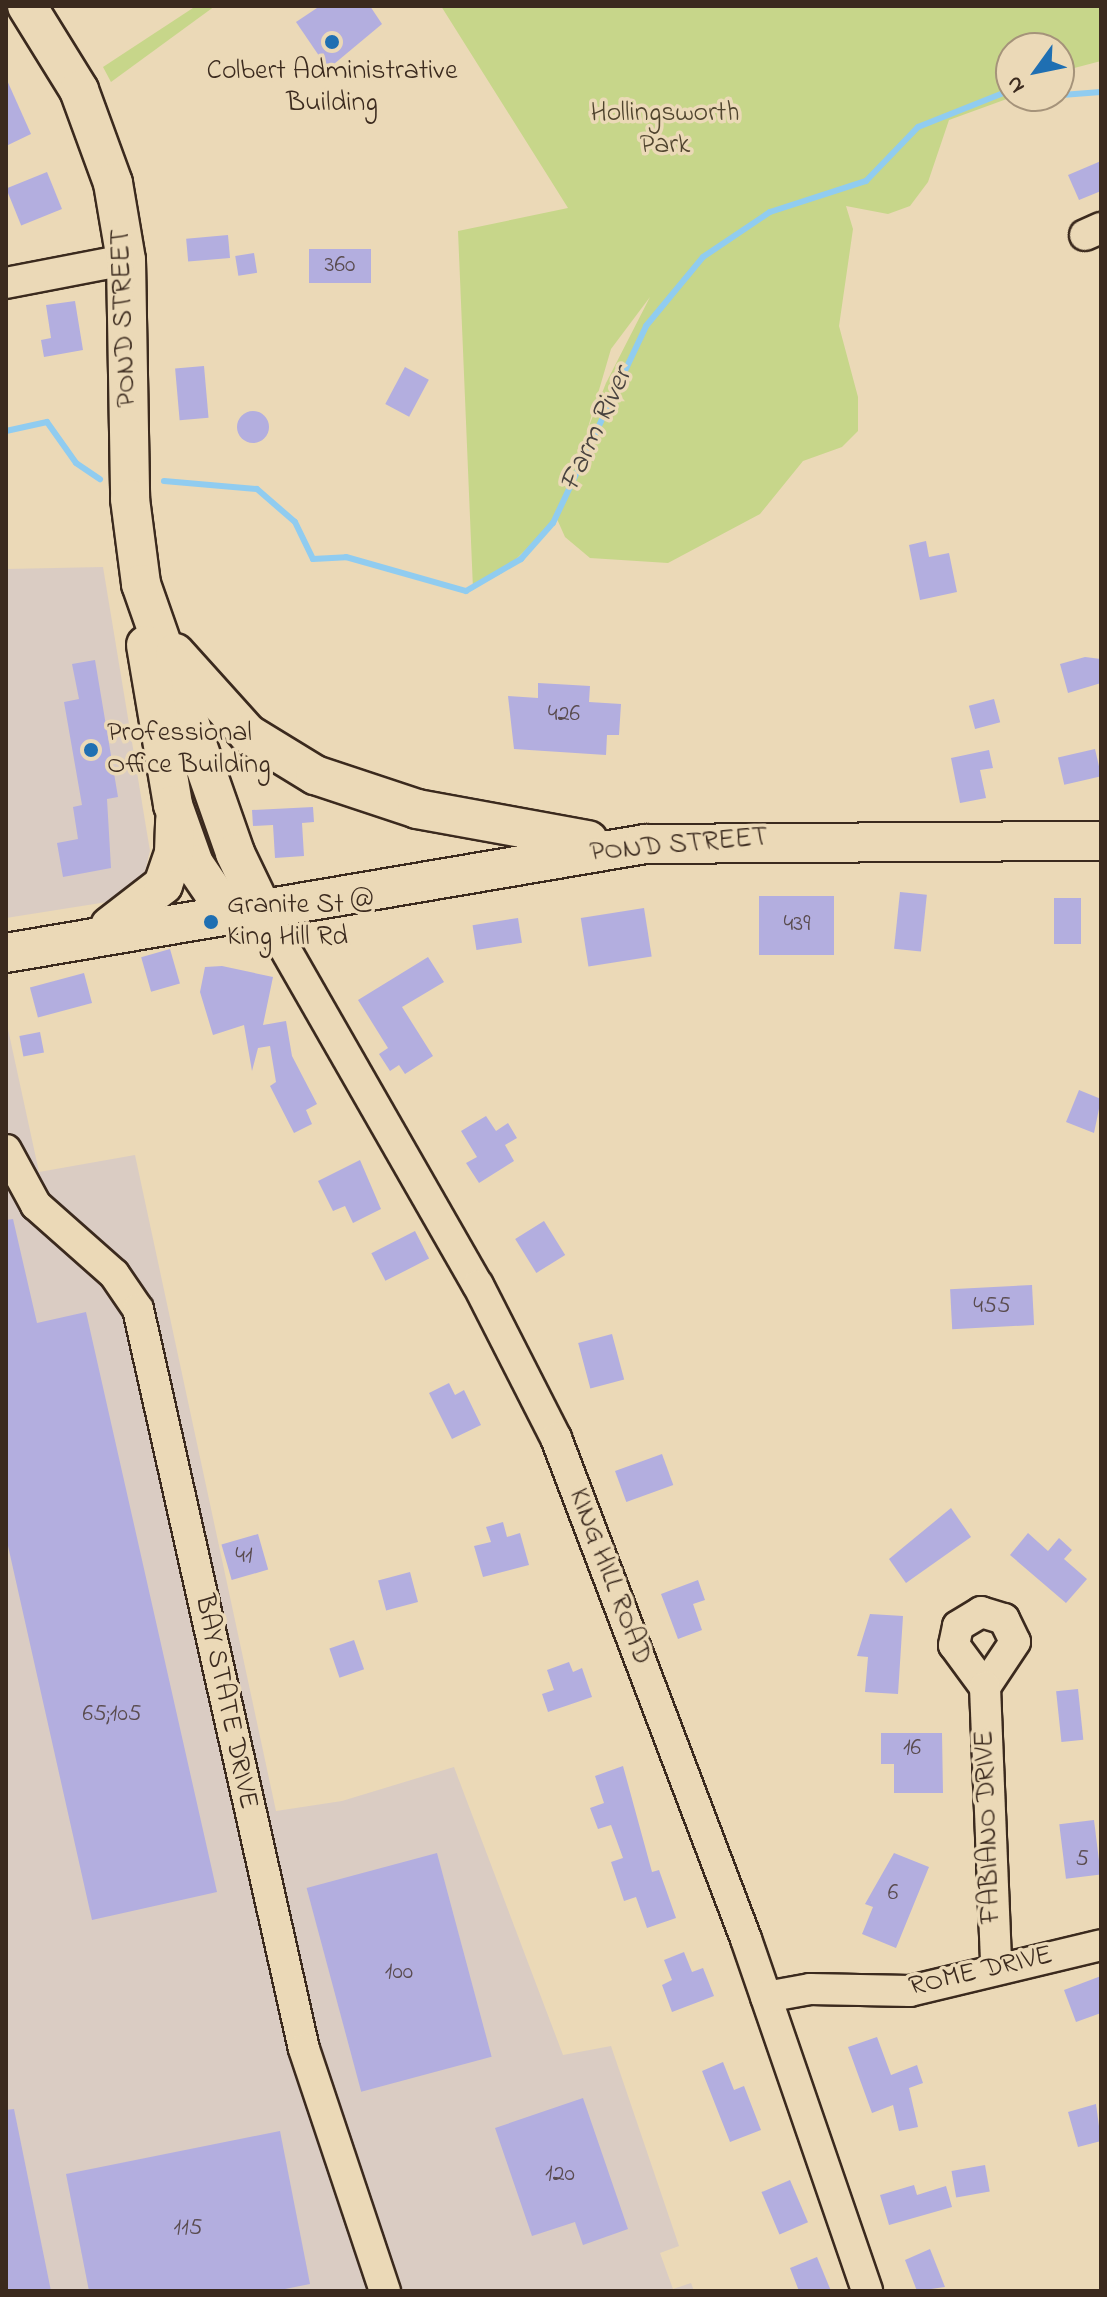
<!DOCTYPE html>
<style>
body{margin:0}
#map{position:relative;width:1107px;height:2297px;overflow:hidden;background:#ebd9b7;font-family:"Indie Flower",sans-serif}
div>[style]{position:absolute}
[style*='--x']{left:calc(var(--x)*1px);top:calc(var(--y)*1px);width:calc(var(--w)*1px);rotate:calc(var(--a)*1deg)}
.built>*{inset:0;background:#daccc3}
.green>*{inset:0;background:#c7d68a}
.stream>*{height:6px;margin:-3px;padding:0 3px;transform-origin:3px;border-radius:3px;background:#90ccf0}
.building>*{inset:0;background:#b3aedf;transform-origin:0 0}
.round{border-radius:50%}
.roads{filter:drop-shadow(2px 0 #3b2a1e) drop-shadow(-2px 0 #3b2a1e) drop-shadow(0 2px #3b2a1e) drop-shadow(0 -2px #3b2a1e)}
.minor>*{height:30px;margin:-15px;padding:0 15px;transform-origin:15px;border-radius:15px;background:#ebd9b7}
.major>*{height:38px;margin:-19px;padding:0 19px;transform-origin:19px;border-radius:19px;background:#ebd9b7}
.dots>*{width:22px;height:22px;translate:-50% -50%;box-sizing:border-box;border:4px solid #ebd9b7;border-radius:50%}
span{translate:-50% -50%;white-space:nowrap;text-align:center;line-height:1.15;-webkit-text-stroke:7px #ebd9b7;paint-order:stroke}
.number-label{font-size:24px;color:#594b4e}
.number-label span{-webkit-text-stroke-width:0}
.poi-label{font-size:28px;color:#3b2a1e}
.left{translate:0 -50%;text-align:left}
.park-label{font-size:28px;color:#50442e}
.street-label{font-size:28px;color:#3b2a1e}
.water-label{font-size:30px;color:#48423e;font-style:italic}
.frame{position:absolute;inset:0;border:8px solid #3b2a1e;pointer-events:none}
.north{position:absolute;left:995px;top:32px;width:80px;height:80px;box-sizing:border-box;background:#ebd9b7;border:2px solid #a5937a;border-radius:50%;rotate:237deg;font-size:22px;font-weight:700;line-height:32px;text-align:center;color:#3b2a1e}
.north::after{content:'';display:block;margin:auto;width:28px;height:36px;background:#1f6fb2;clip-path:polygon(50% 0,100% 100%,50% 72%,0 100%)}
</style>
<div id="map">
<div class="built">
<i style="clip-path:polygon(103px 567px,150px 851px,144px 875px,107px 902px,6px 918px,6px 569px)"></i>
<i style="clip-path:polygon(6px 1020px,39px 1172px,135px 1155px,276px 1811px,342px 1801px,454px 1767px,563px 2055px,611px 2046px,679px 2246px,660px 2253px,673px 2289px,691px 2283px,694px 2291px,6px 2291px)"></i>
</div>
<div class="green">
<i style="clip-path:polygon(196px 6px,215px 6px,111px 82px,103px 67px)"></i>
<i style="clip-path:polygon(evenodd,441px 6px,1101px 6px,1101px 61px,1059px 72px,1059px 48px,1011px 48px,1015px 96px,949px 120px,928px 182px,910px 206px,888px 214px,846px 206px,853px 229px,839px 326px,858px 397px,858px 431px,842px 447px,803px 461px,760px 514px,668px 563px,590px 558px,565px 537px,557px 519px,502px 573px,473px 589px,458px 231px,568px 208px,441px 6px,650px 297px,606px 383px,587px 431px,611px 349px,650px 297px)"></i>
</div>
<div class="stream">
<i style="--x:1049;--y:96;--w:52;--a:-4.4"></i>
<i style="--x:6;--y:431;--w:42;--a:-12.4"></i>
<i style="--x:47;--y:422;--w:50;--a:54.7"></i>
<i style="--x:76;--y:463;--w:29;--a:34"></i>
<i style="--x:164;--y:481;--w:93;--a:4.9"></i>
<i style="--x:257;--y:489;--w:50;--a:41"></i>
<i style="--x:295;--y:522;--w:41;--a:64.1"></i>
<i style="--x:313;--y:559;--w:33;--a:-3"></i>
<i style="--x:346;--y:557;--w:125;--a:15.8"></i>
<i style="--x:466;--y:591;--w:64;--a:-30.2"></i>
<i style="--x:521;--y:559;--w:48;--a:-48.4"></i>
<i style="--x:553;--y:523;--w:218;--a:-64.7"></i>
<i style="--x:646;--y:326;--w:89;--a:-50.4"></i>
<i style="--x:703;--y:257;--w:81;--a:-33.9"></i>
<i style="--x:770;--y:212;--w:101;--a:-17.9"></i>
<i style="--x:866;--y:181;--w:75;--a:-46.1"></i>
<i style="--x:918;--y:127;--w:100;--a:-21.7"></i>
</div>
<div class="building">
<i style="clip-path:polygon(320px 6px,370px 6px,382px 24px,328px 69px,296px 22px)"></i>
<i style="clip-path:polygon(6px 78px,31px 134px,6px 146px)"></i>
<i style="clip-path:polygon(1101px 161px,1101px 191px,1079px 200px,1068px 175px)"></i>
<i style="left:47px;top:172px;width:40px;height:44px;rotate:68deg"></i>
<i style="left:228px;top:235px;width:23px;height:42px;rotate:85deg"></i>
<i style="left:309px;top:249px;width:62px;height:34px"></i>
<i style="left:254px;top:253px;width:20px;height:19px;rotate:81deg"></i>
<i style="clip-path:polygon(75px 301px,83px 350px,44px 357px,41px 340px,51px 338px,46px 305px)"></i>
<i style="left:204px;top:366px;width:52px;height:29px;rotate:85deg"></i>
<i style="left:405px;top:367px;width:27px;height:42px;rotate:28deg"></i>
<i class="round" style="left:237px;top:411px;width:32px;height:32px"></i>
<i style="clip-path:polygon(926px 541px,929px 557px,949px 553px,957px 592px,920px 600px,909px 545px)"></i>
<i style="clip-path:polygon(1085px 657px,1101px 659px,1101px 683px,1068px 693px,1060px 664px)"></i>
<i style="clip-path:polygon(95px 660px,118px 797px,107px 799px,111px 868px,63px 877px,57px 843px,78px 839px,73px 807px,82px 805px,64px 702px,79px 699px,72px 664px)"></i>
<i style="clip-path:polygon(538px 683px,590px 686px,589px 702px,621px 704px,619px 735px,607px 735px,606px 755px,514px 749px,508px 696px,538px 698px)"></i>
<i style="left:994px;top:699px;width:24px;height:26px;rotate:75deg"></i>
<i style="left:1095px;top:749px;width:28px;height:38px;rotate:77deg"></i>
<i style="clip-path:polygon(989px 750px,993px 768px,980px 770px,986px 798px,960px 803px,951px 758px)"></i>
<i style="clip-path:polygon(313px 807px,314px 822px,302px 823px,304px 856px,275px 858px,273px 825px,253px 826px,252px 810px)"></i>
<i style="left:900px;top:892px;width:27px;height:57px;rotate:6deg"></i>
<i style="left:759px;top:896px;width:75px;height:59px"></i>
<i style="left:1054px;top:898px;width:27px;height:46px"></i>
<i style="left:644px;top:908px;width:49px;height:64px;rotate:81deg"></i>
<i style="left:518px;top:918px;width:25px;height:46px;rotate:81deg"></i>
<i style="left:170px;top:949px;width:36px;height:30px;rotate:74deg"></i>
<i style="clip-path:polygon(428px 957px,444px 982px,402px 1007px,433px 1056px,405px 1074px,399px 1065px,390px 1071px,379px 1054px,388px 1048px,358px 1000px)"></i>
<i style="clip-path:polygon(222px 966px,273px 977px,263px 1025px,286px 1021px,292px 1056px,317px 1104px,306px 1110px,312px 1124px,294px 1133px,270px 1086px,276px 1082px,270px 1046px,258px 1048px,252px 1071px,244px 1025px,213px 1035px,200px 992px,205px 967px)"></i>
<i style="left:84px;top:973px;width:31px;height:56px;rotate:75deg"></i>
<i style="left:40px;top:1032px;width:21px;height:21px;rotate:79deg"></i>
<i style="clip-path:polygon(1079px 1090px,1101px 1099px,1094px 1133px,1066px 1122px)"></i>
<i style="clip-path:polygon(486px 1116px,496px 1131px,508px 1123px,517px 1138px,505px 1145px,514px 1161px,479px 1183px,466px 1163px,477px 1157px,461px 1131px)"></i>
<i style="clip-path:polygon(360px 1160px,381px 1209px,353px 1223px,345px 1206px,333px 1211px,318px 1181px)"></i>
<i style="clip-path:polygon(13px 1219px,37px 1323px,86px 1312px,217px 1892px,92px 1920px,6px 1537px,6px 1220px)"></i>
<i style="left:544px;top:1221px;width:40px;height:34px;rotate:58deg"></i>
<i style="left:415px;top:1231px;width:31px;height:49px;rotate:63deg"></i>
<i style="left:1032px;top:1285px;width:40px;height:82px;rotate:87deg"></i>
<i style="left:612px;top:1334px;width:47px;height:35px;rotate:75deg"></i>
<i style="clip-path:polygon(449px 1383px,455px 1395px,464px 1390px,481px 1425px,452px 1439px,429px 1393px)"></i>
<i style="left:662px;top:1454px;width:33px;height:50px;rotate:70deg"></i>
<i style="clip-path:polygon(951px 1508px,971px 1537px,906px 1583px,889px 1559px)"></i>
<i style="clip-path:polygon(503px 1522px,507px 1537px,520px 1533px,529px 1565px,483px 1577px,474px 1546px,491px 1542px,486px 1527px)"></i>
<i style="clip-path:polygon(1028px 1533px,1048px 1551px,1059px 1538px,1072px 1550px,1064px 1559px,1087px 1579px,1066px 1603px,1010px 1555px)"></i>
<i style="left:258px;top:1534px;width:37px;height:38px;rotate:74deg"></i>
<i style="left:410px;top:1572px;width:31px;height:33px;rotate:75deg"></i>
<i style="clip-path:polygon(698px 1580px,705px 1600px,693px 1604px,702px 1630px,678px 1639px,661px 1594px)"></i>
<i style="clip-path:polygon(870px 1614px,903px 1616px,898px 1694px,865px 1692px,868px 1657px,857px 1656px)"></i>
<i style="left:354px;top:1640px;width:31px;height:26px;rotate:71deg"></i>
<i style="clip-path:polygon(569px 1662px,573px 1672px,582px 1668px,592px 1697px,548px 1712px,542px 1694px,554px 1690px,547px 1670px)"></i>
<i style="left:1078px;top:1689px;width:51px;height:22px;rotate:84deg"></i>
<i style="clip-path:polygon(881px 1733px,942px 1733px,943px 1793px,894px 1793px,894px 1764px,881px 1764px)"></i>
<i style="clip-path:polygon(623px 1766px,652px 1872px,659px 1870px,676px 1918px,647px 1928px,636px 1897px,624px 1901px,611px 1862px,623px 1858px,611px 1825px,598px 1829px,590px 1808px,604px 1803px,595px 1776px)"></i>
<i style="left:1094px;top:1820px;width:55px;height:35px;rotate:83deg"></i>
<i style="left:437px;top:1853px;width:211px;height:135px;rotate:75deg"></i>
<i style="clip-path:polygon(894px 1853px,929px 1867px,896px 1948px,862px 1934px,873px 1907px,865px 1904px)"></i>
<i style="clip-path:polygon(684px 1952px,692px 1972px,703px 1968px,714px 1996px,672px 2012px,662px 1985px,672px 1980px,664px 1960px)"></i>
<i style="clip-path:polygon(1101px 1976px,1101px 2013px,1076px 2022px,1064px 1990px)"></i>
<i style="clip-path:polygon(877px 2037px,891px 2075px,917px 2065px,923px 2083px,909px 2088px,918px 2127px,899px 2131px,893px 2105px,872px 2113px,848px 2047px)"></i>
<i style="clip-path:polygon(723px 2062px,734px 2090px,744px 2086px,761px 2130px,730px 2142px,702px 2071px)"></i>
<i style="clip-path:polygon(583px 2098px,628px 2229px,583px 2245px,575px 2222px,532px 2236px,495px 2128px)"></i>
<i style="clip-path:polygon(1096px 2104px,1101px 2141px,1078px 2147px,1068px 2112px)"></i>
<i style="clip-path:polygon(14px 2109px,51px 2291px,6px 2291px,6px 2110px)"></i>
<i style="clip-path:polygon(280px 2131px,310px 2284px,275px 2291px,89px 2291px,66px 2174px)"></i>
<i style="left:985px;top:2165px;width:27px;height:34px;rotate:80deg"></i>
<i style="left:790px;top:2180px;width:46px;height:31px;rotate:67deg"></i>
<i style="clip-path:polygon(914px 2185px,917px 2195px,946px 2186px,952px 2207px,889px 2225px,880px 2195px)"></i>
<i style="clip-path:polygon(930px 2249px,945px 2287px,917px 2291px,905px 2260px)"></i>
<i style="clip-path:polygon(817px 2257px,831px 2291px,799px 2291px,790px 2268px)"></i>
</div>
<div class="roads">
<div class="minor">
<i style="--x:1085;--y:235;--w:17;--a:-24"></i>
<i style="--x:6;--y:283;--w:122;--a:-10.9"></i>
<i style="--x:260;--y:905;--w:438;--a:60.2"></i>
<i style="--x:478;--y:1285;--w:172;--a:63"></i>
<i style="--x:556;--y:1438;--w:536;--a:69.23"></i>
<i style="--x:746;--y:1939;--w:372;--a:71"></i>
<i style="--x:6;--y:1150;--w:63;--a:61.4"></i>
<i style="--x:36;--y:1205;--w:104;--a:41.5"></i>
<i style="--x:114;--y:1274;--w:42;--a:55.6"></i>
<i style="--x:138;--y:1309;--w:758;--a:77.36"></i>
<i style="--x:304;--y:2049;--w:255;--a:71.5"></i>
<i style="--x:981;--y:1612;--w:24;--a:17"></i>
<i style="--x:1004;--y:1619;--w:25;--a:64"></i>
<i style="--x:1015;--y:1642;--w:54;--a:123.7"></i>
<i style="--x:985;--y:1687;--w:52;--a:-126.4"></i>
<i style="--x:954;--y:1645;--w:19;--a:-78"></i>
<i style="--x:958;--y:1626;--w:27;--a:-31"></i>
<i style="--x:985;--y:1687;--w:279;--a:87.7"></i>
<i style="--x:766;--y:1997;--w:45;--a:-10.3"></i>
<i style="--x:810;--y:1989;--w:100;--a:1.1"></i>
<i style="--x:910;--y:1991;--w:196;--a:-13.5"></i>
</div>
<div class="major">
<i style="--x:27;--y:6;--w:99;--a:58.2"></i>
<i style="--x:79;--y:90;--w:99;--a:69.9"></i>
<i style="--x:113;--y:183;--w:78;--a:80.4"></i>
<i style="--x:126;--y:260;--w:239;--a:89"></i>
<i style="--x:130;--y:499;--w:86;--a:82.6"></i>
<i style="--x:141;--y:584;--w:285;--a:70.7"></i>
<i style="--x:235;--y:853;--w:58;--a:64.3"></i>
<i style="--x:146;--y:645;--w:162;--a:80.4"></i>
<i style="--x:173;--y:805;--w:63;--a:70.4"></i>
<i style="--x:194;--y:864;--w:57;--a:55.8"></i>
<i style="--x:175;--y:653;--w:109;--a:48"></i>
<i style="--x:248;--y:734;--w:79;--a:31.5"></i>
<i style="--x:315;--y:775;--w:108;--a:18.4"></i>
<i style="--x:417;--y:809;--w:174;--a:10.3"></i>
<i style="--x:110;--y:926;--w:67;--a:-37.7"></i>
<i style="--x:163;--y:885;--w:34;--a:-71"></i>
<i style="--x:174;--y:853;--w:33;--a:-88"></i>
<i style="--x:6;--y:953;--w:648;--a:-9.68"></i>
<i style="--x:645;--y:844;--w:456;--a:-0.4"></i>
</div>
</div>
<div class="dots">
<i style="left:332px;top:42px;background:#1f6fb2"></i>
<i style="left:91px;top:750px;background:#1f6fb2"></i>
<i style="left:211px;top:922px;background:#1f6fb2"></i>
</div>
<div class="number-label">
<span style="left:340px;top:266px">360</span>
<span style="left:564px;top:715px">426</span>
<span style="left:797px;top:925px">439</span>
<span style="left:992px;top:1307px">455</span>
<span style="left:244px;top:1557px">41</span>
<span style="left:112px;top:1715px">65;105</span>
<span style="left:912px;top:1749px">16</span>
<span style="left:1082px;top:1860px">5</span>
<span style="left:893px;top:1894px">6</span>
<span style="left:399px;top:1973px">100</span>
<span style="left:560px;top:2175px">120</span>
<span style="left:188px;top:2229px">115</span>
</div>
<div class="poi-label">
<span style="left:332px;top:88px">Colbert Administrative<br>Building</span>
<span class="left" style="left:107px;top:750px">Professional<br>Office Building</span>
<span class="left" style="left:227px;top:922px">Granite St @<br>King Hill Rd</span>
</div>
<div class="park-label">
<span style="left:665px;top:130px">Hollingsworth<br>Park</span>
</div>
<div class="street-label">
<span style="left:125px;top:318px;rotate:-92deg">POND STREET</span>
<span style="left:679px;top:846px;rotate:-5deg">POND STREET</span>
<span style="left:609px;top:1577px;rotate:69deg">KING HILL ROAD</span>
<span style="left:225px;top:1702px;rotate:78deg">BAY STATE DRIVE</span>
<span style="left:989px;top:1827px;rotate:-92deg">FABIANO DRIVE</span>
<span style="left:981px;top:1972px;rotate:-13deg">ROME DRIVE</span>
</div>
<div class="water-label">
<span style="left:597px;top:430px;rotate:-65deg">Farm River</span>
</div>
<div class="frame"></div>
<div class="north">N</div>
</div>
